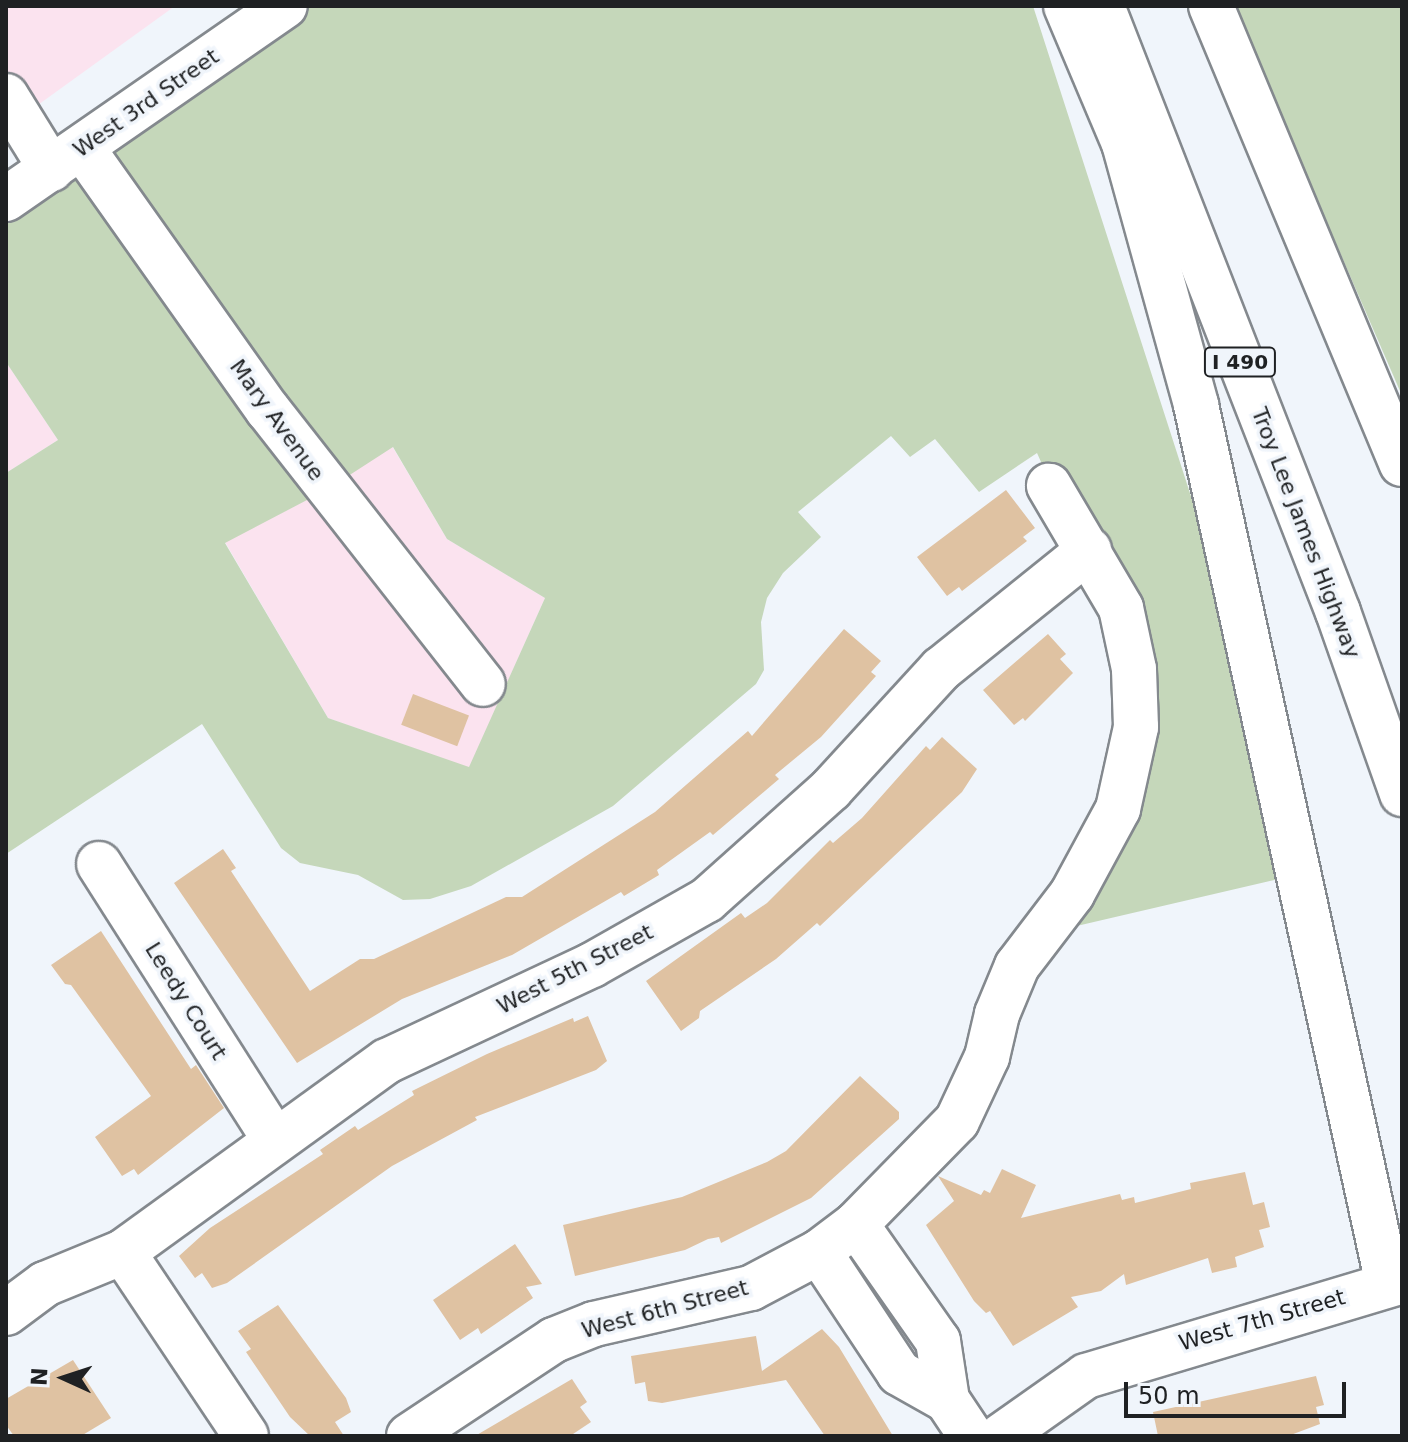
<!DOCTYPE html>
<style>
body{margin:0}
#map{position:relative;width:1408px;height:1442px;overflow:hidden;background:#f0f5fb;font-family:"DejaVu Sans",sans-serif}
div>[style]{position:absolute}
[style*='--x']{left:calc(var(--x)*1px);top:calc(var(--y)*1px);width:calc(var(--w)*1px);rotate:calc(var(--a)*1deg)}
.industrial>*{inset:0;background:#fbe3ef}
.green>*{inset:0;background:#c5d7ba}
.building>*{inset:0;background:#dfc2a2;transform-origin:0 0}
.roads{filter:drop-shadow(2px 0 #84898e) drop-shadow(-2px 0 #84898e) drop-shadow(0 2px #84898e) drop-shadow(0 -2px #84898e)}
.minor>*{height:44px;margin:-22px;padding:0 22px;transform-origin:22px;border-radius:22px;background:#fff}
.highway>*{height:44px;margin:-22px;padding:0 22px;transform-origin:22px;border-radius:22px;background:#fff}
span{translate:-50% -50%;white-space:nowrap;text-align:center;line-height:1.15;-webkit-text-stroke:7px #f0f5fb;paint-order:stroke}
.shield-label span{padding:2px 6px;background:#f0f5fb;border:2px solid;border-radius:6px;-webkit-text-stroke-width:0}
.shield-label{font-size:20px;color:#1f2123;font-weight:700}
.street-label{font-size:22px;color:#1f2123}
.frame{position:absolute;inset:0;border:8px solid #1f2123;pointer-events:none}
.north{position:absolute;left:24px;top:1338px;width:80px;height:80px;-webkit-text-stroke:6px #f0f5fb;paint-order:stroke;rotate:273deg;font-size:22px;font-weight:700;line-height:32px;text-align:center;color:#1f2123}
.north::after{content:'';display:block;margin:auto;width:28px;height:36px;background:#1f2123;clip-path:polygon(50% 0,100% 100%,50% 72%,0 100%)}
.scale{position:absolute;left:1124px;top:1382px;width:222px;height:36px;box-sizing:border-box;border:4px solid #1f2123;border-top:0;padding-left:10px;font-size:24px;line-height:28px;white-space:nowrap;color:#1f2123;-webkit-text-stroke:6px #f0f5fb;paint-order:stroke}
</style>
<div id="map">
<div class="industrial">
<i style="clip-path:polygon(6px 6px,175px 6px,6px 128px)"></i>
<i style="clip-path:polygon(6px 362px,58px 440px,6px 473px)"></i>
<i style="clip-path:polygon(392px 446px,447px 539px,545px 598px,469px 768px,328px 718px,225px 542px,328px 489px)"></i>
</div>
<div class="green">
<i style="clip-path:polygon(evenodd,285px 6px,1033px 6px,1197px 515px,1270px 759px,1296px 875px,1038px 935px,1072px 894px,1134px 669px,1037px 453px,979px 492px,935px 439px,910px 457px,891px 436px,798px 512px,821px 537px,783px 573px,767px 598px,761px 622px,764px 670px,756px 684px,613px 806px,471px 886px,430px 899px,403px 900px,358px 875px,300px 863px,281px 848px,202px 724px,6px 854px,6px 473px,58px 440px,6px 362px,6px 199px,285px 6px,393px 447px,447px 539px,545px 598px,469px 767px,328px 718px,225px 543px,328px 489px,393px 447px)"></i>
<i style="clip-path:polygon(1233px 6px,1402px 6px,1402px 394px,1400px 391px)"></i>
</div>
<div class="building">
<i style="clip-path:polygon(1006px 490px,1035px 528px,1023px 537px,1027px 541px,962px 591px,959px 587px,947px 596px,917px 557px)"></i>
<i style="clip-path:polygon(844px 629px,881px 661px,871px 672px,876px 676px,821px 737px,775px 775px,779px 779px,713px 835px,710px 832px,657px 870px,659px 875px,624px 896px,621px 892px,512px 955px,402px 999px,297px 1063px,174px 883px,223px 849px,236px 868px,231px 871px,310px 991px,360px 959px,374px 959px,506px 897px,522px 897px,655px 812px,748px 731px,752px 736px)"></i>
<i style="clip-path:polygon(1048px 634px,1066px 654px,1060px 659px,1073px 673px,1025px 721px,1023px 718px,1014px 725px,983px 690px)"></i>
<i style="left:413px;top:694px;width:60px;height:33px;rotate:21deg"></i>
<i style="clip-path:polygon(942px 737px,977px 769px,962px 792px,820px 926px,817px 923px,776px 959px,700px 1011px,699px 1018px,681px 1031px,646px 981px,741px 913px,745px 918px,767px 903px,830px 840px,833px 843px,862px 818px,926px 746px,930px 750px)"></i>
<i style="clip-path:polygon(101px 931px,191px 1069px,196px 1065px,224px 1108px,138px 1175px,134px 1169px,122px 1176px,95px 1137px,151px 1096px,71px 985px,65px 984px,51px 965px)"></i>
<i style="clip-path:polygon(588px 1016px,607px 1061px,596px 1070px,475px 1117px,477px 1120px,392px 1166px,227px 1283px,212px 1288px,202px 1273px,195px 1278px,179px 1256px,210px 1228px,323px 1154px,320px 1150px,355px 1126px,358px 1130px,414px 1095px,412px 1091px,487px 1054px,573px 1018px,574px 1022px)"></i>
<i style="clip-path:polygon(860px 1076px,899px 1112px,899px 1119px,811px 1198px,721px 1243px,719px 1237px,708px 1239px,685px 1250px,575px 1276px,563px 1225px,682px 1197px,767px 1162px,786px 1151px)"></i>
<i style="clip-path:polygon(1002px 1169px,1036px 1185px,1021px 1218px,1120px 1194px,1122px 1200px,1134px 1197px,1135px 1203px,1191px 1189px,1190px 1183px,1245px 1172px,1253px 1205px,1264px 1202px,1270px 1227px,1259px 1230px,1264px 1247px,1235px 1257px,1237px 1267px,1212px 1273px,1208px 1258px,1126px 1285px,1124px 1274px,1101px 1291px,1071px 1297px,1078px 1307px,1013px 1346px,990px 1311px,986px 1313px,974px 1301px,926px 1225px,954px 1201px,938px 1176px,981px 1195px,984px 1190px,990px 1193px)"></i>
<i style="clip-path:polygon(515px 1244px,542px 1284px,526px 1287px,533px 1298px,481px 1334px,478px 1328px,460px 1340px,433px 1300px)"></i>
<i style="clip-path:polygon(278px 1305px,346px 1398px,351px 1412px,335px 1422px,344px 1436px,310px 1436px,290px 1417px,246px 1352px,251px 1349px,238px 1331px)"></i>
<i style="clip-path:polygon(822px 1329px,839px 1347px,893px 1436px,825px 1436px,786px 1380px,662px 1403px,648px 1401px,645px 1382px,635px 1384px,631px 1356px,756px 1336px,762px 1371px)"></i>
<i style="clip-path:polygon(73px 1360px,111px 1418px,81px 1436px,14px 1436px,6px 1425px,6px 1399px)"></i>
<i style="clip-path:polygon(1316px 1376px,1324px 1405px,1316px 1407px,1320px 1424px,1288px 1436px,1158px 1436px,1153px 1412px)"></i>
<i style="clip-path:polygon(572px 1379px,587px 1402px,580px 1407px,591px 1422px,570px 1436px,475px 1436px)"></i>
</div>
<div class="roads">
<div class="minor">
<i style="--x:6;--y:96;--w:86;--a:58.3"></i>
<i style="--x:83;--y:149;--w:320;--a:54.7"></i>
<i style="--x:268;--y:410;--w:348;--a:51.9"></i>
<i style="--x:6;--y:199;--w:339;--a:-34.7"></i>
<i style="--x:99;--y:864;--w:326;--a:57.5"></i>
<i style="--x:856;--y:1224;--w:143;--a:55"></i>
<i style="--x:938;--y:1341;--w:60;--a:81.3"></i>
<i style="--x:947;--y:1400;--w:43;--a:56.3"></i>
<i style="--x:123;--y:1252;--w:221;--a:56.2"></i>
<i style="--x:819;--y:1252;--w:145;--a:56.5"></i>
<i style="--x:899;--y:1373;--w:55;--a:29.4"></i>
<i style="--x:6;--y:1313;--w:49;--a:-36.6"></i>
<i style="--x:45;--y:1284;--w:84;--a:-22.3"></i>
<i style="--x:123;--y:1252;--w:326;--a:-35.9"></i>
<i style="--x:387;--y:1061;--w:226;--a:-25.1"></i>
<i style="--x:592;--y:965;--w:132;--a:-29.5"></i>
<i style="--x:707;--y:900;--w:166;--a:-41.8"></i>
<i style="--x:831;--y:789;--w:163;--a:-47.5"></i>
<i style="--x:941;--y:669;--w:190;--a:-38.8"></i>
<i style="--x:409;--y:1436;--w:174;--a:-33.5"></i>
<i style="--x:554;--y:1340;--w:43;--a:-21.8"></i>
<i style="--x:594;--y:1324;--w:161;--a:-12.9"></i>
<i style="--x:751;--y:1288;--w:77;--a:-27.9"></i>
<i style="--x:819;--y:1252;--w:46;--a:-37.1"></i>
<i style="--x:856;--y:1224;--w:144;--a:-45.6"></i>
<i style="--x:957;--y:1121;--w:71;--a:-64.9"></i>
<i style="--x:987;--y:1057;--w:44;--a:-76.9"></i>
<i style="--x:997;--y:1014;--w:52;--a:-67.4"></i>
<i style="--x:1017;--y:966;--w:91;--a:-52.6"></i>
<i style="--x:1072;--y:894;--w:97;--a:-61.6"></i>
<i style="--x:1118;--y:809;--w:84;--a:-77.6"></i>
<i style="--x:1136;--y:727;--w:58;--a:-92"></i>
<i style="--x:1134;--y:669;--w:62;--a:-102"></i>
<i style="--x:1121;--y:608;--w:142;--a:-120.5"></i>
<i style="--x:1001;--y:1436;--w:104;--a:-35.2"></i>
<i style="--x:1086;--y:1376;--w:330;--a:-16.7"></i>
</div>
<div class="highway">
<i style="--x:1066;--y:6;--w:149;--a:67.1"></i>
<i style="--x:1124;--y:143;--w:272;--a:74.6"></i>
<i style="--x:1196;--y:405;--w:900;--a:77.68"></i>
<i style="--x:1102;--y:6;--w:650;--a:68.72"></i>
<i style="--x:1338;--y:612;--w:193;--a:70.6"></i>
<i style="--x:1211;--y:6;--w:496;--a:67.4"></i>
</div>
</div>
<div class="shield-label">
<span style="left:1240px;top:362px">I 490</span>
</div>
<div class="street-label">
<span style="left:146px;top:103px;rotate:-35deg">West 3rd Street</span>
<span style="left:277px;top:420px;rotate:54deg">Mary Avenue</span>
<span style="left:1306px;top:533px;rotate:69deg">Troy Lee James Highway</span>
<span style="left:575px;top:969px;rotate:-27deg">West 5th Street</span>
<span style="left:186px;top:1001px;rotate:58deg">Leedy Court</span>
<span style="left:665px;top:1309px;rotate:-15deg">West 6th Street</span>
<span style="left:1262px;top:1320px;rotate:-16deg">West 7th Street</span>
</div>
<div class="frame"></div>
<div class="north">N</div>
<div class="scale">50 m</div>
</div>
